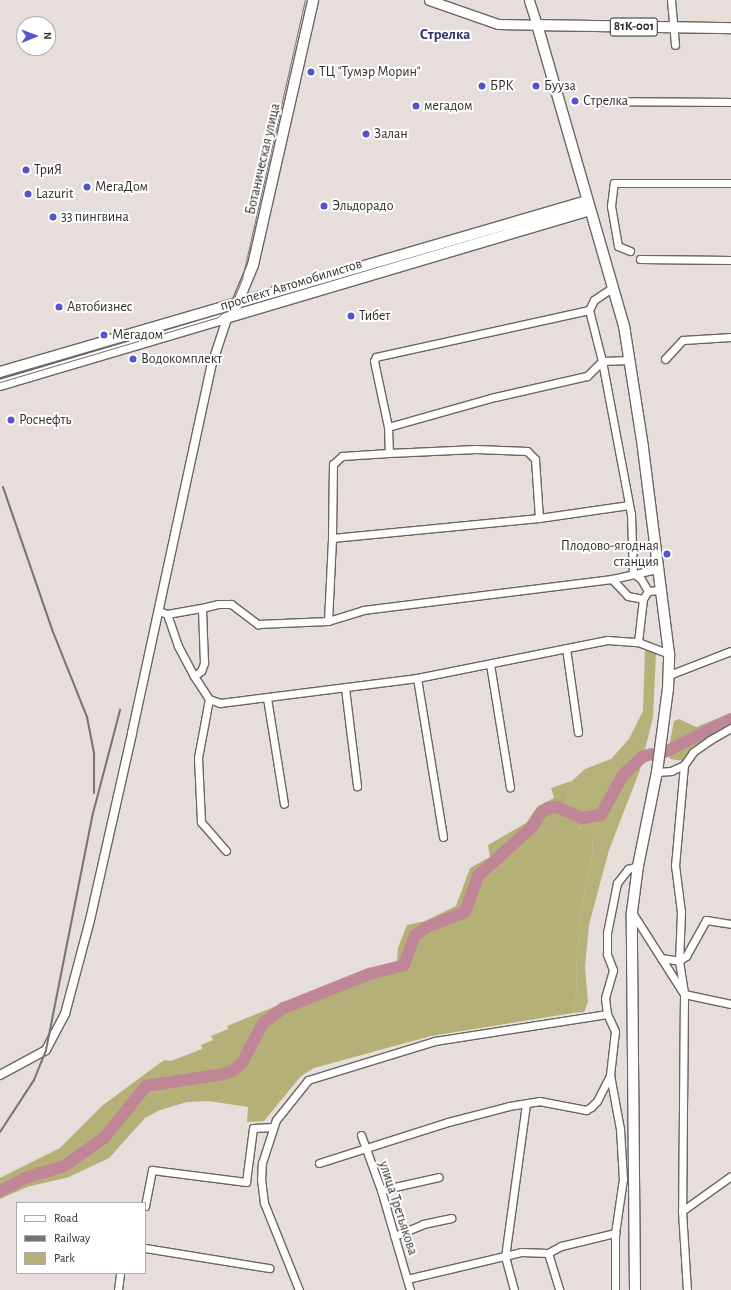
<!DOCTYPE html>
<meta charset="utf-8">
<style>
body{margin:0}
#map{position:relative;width:731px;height:1290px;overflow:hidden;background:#e5dedb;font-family:"Alegreya Sans",sans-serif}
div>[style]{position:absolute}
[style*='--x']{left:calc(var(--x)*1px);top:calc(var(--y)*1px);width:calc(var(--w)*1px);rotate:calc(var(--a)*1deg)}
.green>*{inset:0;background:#b4b078}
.forest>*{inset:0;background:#b5b178}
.river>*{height:12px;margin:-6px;padding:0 6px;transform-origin:6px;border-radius:6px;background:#c18598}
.roads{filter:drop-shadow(1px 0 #6b6562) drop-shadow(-1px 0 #6b6562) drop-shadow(0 1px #6b6562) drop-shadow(0 -1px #6b6562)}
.minor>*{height:7px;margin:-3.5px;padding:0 3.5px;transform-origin:3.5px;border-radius:3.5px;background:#fff}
.tertiary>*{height:8px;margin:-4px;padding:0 4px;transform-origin:4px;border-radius:4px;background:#fff}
.secondary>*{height:9px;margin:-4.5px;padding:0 4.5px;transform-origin:4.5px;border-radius:4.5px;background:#fff}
.primary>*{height:10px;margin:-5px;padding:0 5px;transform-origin:5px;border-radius:5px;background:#fff}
.tram>*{height:1px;margin:-0.5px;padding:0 0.5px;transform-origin:0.5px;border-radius:0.5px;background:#777370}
.rail>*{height:2px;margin:-1px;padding:0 1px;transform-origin:1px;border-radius:1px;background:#777370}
.dots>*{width:11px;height:11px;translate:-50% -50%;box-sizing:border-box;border:2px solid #fff;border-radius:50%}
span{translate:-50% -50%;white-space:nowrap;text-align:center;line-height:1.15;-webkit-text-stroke:4px #fff;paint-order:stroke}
.shield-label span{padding:1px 3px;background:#fff;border:1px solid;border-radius:3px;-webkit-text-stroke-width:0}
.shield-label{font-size:13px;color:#2f2d2b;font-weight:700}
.poi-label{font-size:14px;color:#2f2d2b}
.left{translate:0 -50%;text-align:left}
.right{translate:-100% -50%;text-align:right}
.street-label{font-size:14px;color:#2f2d2b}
.neighbourhood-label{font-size:15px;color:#31326d;font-weight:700}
.legend{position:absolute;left:16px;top:1202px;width:130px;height:72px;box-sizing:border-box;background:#fff;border:1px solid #acabaa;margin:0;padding:5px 7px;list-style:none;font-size:12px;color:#2f2d2b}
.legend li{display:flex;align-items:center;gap:8px;height:20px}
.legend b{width:20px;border:1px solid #acabaa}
.north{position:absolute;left:16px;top:16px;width:40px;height:40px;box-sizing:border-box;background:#fff;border:1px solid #acabaa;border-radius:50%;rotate:89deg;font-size:11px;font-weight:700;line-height:16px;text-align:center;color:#2f2d2b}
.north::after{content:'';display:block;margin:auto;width:14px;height:18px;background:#5753ca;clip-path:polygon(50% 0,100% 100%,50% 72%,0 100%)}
</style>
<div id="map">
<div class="green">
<i style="clip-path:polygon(731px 713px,731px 723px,691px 748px,683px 761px,670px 759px,668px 752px,674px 721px,679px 719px,696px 727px)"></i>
<i style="clip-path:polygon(572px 781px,565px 805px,578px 827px,592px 836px,593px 851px,580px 917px,576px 970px,577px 988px,573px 1013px,431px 1036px,314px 1068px,301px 1076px,264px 1121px,247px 1122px,248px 1107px,209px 1101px,187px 1102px,160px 1110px,145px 1118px,109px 1158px,69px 1177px,27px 1187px,0 1199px,0 1178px,60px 1148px,103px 1105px,164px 1060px,171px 1061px,202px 1049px,201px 1045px,213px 1040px,211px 1036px,228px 1029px,227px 1026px,338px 981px,397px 962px,398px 948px,407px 925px,425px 921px,456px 906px,470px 868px,490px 857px,488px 845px,526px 823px,538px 806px,554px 798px,551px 788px)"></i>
</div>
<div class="forest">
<i style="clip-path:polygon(645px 649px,651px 649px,656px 654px,653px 717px,640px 770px,609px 850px,589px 925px,585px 967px,588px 1002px,584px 1012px,573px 1013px,577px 988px,576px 970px,580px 917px,593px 851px,592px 837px,568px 819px,565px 805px,572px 781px,585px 769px,611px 759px,629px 739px,643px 711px)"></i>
</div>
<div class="river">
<i style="--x:665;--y:752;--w:74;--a:-26.6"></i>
<i style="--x:0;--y:1191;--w:31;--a:-27"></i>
<i style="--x:28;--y:1177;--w:38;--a:-17"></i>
<i style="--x:64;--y:1166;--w:49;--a:-35"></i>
<i style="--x:104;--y:1138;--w:67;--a:-51.1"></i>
<i style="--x:146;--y:1086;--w:79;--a:-8.7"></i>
<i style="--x:224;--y:1074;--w:11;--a:-22"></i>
<i style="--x:234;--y:1070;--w:11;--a:-41"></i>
<i style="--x:242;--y:1063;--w:45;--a:-62.3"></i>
<i style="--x:263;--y:1023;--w:26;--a:-36"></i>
<i style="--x:284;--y:1008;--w:92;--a:-21.8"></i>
<i style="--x:369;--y:974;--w:36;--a:-14"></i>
<i style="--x:404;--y:965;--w:32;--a:-70"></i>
<i style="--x:415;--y:935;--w:14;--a:-34"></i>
<i style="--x:427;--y:927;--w:41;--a:-21.5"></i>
<i style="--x:465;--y:912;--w:38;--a:-70"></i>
<i style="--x:478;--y:876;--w:74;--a:-42.3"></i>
<i style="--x:533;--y:826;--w:14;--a:-60"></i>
<i style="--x:540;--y:814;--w:10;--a:-37"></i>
<i style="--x:548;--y:808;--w:9;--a:-6"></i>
<i style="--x:557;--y:807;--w:27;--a:24"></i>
<i style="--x:582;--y:818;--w:19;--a:-9"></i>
<i style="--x:601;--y:815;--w:46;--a:-61.2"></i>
<i style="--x:623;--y:775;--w:26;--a:-43"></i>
<i style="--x:642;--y:757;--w:10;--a:-17"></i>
</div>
<div class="roads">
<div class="minor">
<i style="--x:671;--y:0;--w:45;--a:84.9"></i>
<i style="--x:589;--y:101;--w:142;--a:0.4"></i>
<i style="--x:630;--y:251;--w:13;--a:-157"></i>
<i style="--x:618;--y:246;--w:41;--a:-99.9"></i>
<i style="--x:611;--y:206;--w:23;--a:-83"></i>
<i style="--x:614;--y:183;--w:117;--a:0"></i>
<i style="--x:640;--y:259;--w:91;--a:0.6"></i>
<i style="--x:589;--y:310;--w:11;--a:-63"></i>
<i style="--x:594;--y:300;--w:23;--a:-34"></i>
<i style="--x:665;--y:359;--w:26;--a:-47"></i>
<i style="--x:683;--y:340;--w:48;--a:-3.6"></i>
<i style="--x:629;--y:360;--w:27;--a:178"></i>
<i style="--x:602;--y:361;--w:156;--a:79.3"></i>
<i style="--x:631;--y:514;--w:59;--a:88.1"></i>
<i style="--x:633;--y:573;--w:10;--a:37"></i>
<i style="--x:641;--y:579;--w:14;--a:60"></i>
<i style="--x:388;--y:427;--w:111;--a:-15.7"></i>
<i style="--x:495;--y:397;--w:94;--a:-12.9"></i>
<i style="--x:587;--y:376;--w:21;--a:-45"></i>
<i style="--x:602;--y:361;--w:53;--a:-104.3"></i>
<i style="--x:589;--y:310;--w:218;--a:167.6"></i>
<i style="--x:376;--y:357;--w:4;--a:117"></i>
<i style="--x:374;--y:361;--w:67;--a:78"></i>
<i style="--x:388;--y:427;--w:26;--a:88"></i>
<i style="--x:539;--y:518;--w:59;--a:-93.9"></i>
<i style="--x:535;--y:459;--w:11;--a:-135"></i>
<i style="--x:527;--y:451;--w:51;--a:-177.8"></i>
<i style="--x:476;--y:449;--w:87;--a:177.4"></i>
<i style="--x:389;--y:453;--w:47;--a:176.3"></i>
<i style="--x:342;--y:456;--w:12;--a:138"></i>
<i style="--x:333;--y:464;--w:74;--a:90.8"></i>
<i style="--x:332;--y:538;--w:208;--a:-5.5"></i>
<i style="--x:539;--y:518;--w:91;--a:-8.2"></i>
<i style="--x:612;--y:579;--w:23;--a:47"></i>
<i style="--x:628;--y:596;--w:15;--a:11"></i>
<i style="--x:159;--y:611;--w:9;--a:21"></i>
<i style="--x:167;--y:614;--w:34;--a:71"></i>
<i style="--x:178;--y:646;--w:34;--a:62"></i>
<i style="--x:194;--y:676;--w:27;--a:57"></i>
<i style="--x:209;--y:699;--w:12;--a:20"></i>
<i style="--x:220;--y:703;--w:199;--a:-7.2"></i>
<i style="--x:417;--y:678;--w:194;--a:-11.3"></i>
<i style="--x:607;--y:640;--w:31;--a:4"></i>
<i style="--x:638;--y:642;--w:33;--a:21"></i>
<i style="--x:167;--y:614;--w:36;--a:-10"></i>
<i style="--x:328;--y:621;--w:37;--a:-17"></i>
<i style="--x:363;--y:610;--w:251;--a:-7.1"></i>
<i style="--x:612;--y:579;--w:46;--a:-12.5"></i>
<i style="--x:638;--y:642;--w:43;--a:-83.4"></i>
<i style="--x:643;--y:599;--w:9;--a:-58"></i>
<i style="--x:648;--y:591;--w:12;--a:-5"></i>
<i style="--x:566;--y:648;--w:85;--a:81.9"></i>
<i style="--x:490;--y:664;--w:125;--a:80.8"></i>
<i style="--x:669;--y:675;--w:66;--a:-21.2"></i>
<i style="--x:194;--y:676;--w:9;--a:-36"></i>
<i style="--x:201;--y:671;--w:9;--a:-69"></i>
<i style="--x:204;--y:663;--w:55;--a:-92.1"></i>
<i style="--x:202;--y:608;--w:16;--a:-14"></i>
<i style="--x:218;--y:604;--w:13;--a:0"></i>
<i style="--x:231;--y:604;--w:34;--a:37"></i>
<i style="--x:258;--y:624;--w:70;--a:-2.5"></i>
<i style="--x:328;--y:621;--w:83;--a:-87.2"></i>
<i style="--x:417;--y:678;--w:161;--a:80.7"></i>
<i style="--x:345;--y:688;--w:99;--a:83"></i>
<i style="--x:267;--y:698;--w:107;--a:80.9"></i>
<i style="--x:209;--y:699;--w:60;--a:100.6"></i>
<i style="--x:198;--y:758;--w:64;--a:87.3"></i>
<i style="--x:201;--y:822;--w:38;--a:49"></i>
<i style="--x:684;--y:765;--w:100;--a:95.1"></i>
<i style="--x:675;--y:865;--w:47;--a:82.7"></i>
<i style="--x:681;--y:912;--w:49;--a:92.3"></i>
<i style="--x:679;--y:961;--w:33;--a:81"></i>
<i style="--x:684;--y:994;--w:217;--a:90.5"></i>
<i style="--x:682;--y:1211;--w:79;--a:86.4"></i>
<i style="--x:657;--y:772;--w:14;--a:-4"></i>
<i style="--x:671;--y:771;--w:14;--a:-25"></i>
<i style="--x:684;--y:765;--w:16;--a:-55"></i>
<i style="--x:693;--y:752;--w:21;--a:-35"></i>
<i style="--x:710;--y:740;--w:24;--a:-30"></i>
<i style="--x:633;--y:914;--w:95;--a:57.5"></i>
<i style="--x:684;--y:994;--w:48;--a:12"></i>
<i style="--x:661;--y:958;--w:18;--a:9"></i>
<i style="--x:679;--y:961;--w:9;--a:-36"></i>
<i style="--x:686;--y:956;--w:41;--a:-60.9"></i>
<i style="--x:706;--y:920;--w:25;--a:9"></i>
<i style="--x:610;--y:1075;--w:55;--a:79.5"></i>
<i style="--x:620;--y:1129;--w:50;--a:86.6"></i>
<i style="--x:623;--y:1179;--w:55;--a:98.4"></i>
<i style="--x:361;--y:1135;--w:59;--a:70"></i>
<i style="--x:381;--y:1190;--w:104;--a:73.8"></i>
<i style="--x:319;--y:1163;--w:135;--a:-17.6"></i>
<i style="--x:448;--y:1122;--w:63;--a:-14.7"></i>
<i style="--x:509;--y:1106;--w:30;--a:-9"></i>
<i style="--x:539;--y:1101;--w:48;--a:10.8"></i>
<i style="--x:586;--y:1110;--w:6;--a:-31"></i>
<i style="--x:591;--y:1107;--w:8;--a:-45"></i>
<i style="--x:597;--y:1101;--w:29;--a:-63"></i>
<i style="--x:610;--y:1075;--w:44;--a:-83.5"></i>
<i style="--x:615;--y:1031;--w:19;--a:-115"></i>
<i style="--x:607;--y:1014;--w:16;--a:-97"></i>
<i style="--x:605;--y:998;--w:29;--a:-74"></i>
<i style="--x:613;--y:970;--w:17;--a:-111"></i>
<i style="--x:607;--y:954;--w:21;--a:-90"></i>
<i style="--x:607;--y:933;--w:51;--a:-78.7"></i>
<i style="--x:617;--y:883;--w:18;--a:-52"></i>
<i style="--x:628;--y:869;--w:10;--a:-17"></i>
<i style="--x:381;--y:1190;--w:59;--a:-12.6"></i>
<i style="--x:145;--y:1206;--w:37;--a:-79"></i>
<i style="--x:152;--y:1170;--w:95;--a:7.3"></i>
<i style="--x:246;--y:1182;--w:54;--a:-82.6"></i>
<i style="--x:253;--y:1128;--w:20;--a:-3"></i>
<i style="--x:682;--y:1211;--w:60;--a:-35.5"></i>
<i style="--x:394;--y:1236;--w:31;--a:-22"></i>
<i style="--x:423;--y:1224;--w:29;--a:-12"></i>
<i style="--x:145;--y:1248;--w:126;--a:9.2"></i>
<i style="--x:548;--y:1253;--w:15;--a:-28"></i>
<i style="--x:561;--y:1246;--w:56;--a:-13.5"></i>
<i style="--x:615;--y:1233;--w:57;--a:90"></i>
<i style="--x:407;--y:1279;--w:117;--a:-13.3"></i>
<i style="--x:521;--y:1252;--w:27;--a:2"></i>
<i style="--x:548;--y:1253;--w:39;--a:73"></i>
<i style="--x:118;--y:1290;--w:17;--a:-83"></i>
<i style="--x:299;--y:1290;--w:94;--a:-111.9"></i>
<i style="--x:264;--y:1203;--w:23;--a:-97"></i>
<i style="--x:261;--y:1180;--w:17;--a:-87"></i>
<i style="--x:262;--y:1163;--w:45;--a:-72"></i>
<i style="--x:276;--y:1120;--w:51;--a:-51.3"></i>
<i style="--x:308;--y:1080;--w:133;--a:-17.1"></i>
<i style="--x:435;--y:1041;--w:174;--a:-8.9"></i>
<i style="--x:514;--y:1290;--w:34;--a:-105"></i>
<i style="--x:505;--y:1257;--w:154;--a:-82.2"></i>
</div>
<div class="tertiary">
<i style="--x:0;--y:1075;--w:52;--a:-28.5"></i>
<i style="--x:46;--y:1050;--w:41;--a:-62.2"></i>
<i style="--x:65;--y:1014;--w:97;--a:-75.1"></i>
<i style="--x:90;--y:920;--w:192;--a:-77.3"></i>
<i style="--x:132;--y:733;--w:374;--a:-77.8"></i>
<i style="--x:211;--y:367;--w:51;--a:-71.6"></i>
</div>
<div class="secondary">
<i style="--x:429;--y:0;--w:73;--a:19.2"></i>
<i style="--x:498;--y:24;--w:39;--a:1"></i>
<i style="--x:537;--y:25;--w:26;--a:-108"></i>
</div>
<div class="primary">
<i style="--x:236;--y:306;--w:44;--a:-67.5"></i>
<i style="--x:253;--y:265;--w:272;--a:-77.2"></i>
<i style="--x:0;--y:372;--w:611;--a:-16.24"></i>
<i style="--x:0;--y:385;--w:615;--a:-16.52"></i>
<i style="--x:635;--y:1290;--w:378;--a:-90.5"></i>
<i style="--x:632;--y:912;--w:46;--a:-82.6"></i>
<i style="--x:638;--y:866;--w:96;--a:-78.6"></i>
<i style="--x:657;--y:772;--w:84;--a:-82.5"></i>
<i style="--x:668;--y:689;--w:35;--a:-88"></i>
<i style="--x:669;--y:654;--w:209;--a:-97.2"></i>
<i style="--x:643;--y:447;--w:122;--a:-98.9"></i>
<i style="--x:624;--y:326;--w:313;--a:-106.1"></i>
<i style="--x:537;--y:25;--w:194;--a:0.9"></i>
</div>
</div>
<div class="tram">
<i style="--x:0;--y:382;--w:227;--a:-16.6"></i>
<i style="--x:218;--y:317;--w:18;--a:-43"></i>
<i style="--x:231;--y:305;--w:28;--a:-67"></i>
<i style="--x:242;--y:279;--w:286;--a:-77.3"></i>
</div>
<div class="rail">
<i style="--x:3;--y:487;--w:153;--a:71"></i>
<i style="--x:53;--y:632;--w:92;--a:68.2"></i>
<i style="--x:87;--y:717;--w:38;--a:79"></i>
<i style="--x:94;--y:754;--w:39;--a:90"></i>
<i style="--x:0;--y:1132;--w:62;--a:-56.8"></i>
<i style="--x:34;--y:1080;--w:32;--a:-68"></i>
<i style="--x:46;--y:1050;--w:237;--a:-78.8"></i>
<i style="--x:92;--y:817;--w:111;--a:-75.3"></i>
</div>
<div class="dots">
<i style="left:311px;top:72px;background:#5753ca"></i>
<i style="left:482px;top:86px;background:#5753ca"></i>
<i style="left:536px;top:86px;background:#5753ca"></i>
<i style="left:575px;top:101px;background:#5753ca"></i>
<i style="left:416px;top:106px;background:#5753ca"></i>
<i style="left:366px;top:134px;background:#5753ca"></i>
<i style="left:26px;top:170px;background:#5753ca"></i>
<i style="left:87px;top:187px;background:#5753ca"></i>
<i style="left:28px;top:194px;background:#5753ca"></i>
<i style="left:324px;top:206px;background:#5753ca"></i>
<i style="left:53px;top:217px;background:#5753ca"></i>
<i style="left:59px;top:307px;background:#5753ca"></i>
<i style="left:351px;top:316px;background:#5753ca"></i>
<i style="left:104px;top:335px;background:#5753ca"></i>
<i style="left:133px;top:359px;background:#5753ca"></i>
<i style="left:11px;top:420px;background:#5753ca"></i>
<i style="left:667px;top:554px;background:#5753ca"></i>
</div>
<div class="shield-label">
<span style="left:634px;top:27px">81К-001</span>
</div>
<div class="poi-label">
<span class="left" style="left:319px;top:72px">ТЦ "Тумэр Морин"</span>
<span class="left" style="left:490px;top:86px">БРК</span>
<span class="left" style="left:544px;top:86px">Бууза</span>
<span class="left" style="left:583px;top:101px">Стрелка</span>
<span class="left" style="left:424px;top:106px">мегадом</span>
<span class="left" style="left:374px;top:134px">Залан</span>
<span class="left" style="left:34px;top:170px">ТриЯ</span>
<span class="left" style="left:95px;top:187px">МегаДом</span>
<span class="left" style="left:36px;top:194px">Lazurit</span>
<span class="left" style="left:332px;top:206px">Эльдорадо</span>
<span class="left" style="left:61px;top:217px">33 пингвина</span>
<span class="left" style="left:67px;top:307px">Автобизнес</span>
<span class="left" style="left:359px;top:316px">Тибет</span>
<span class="left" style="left:112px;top:335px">Мегадом</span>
<span class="left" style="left:141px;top:359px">Водокомплект</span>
<span class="left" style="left:19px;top:420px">Роснефть</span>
<span class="right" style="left:659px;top:554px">Плодово-ягодная<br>станция</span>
</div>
<div class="street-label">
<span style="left:263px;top:159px;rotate:-77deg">Ботаническая улица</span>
<span style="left:291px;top:285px;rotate:-17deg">проспект Автомобилистов</span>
<span style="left:398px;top:1208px;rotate:72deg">улица Третьякова</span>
</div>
<div class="neighbourhood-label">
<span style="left:445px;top:35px">Стрелка</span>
</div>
<ul class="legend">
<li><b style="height:5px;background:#fff"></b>Road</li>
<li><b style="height:5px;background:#777370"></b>Railway</li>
<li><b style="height:11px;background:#b4b078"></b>Park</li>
</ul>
<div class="north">N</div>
</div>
